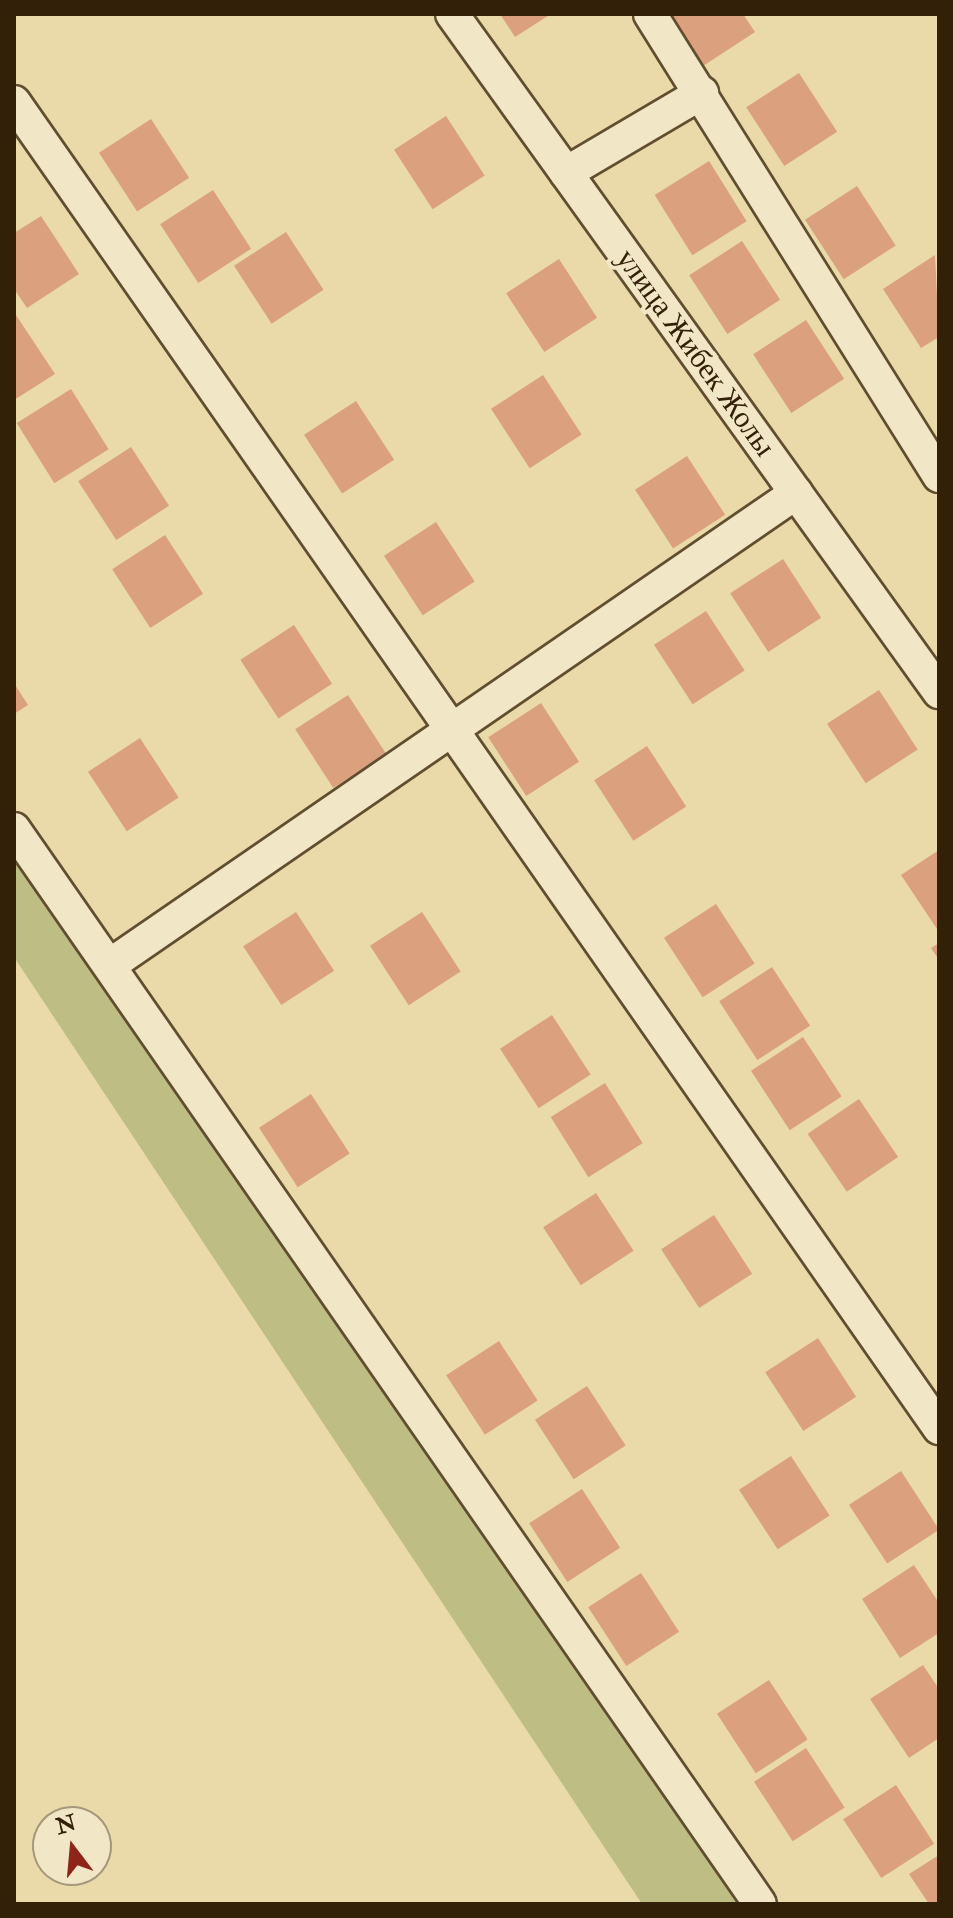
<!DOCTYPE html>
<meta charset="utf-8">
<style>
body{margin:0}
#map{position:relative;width:953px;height:1918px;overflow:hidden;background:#eadaa9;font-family:"IM FELL Double Pica",serif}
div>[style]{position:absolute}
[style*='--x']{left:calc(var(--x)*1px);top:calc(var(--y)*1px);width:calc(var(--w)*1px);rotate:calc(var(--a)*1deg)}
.green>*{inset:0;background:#bdbd84}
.building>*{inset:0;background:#dba17e;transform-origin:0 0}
.roads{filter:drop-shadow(2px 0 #614e30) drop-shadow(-2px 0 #614e30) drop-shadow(0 2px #614e30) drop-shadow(0 -2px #614e30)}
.street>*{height:32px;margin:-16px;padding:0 16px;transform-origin:16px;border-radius:16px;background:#f1e7c7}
span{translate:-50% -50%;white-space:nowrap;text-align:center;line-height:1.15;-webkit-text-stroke:8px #f1e7c7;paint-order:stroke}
.street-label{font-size:30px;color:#332008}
.frame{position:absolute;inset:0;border:16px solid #332008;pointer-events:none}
.north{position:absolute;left:32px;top:1806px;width:80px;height:80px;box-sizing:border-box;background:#f1e7c7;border:2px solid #a5977b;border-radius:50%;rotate:344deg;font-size:22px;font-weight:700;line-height:32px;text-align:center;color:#332008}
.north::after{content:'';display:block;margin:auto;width:28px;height:36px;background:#8f2418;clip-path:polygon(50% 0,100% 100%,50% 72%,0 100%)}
</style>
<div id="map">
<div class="green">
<i style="clip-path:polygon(14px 834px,760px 1904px,642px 1904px,14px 957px)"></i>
</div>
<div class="building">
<i style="clip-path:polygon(500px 14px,551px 14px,515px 37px)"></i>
<i style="clip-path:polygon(668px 14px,743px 14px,755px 32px,703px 66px)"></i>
<i style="left:799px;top:73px;width:70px;height:63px;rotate:57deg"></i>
<i style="left:446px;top:116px;width:71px;height:62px;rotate:57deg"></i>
<i style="left:151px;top:119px;width:70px;height:62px;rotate:57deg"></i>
<i style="left:709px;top:161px;width:71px;height:64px;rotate:58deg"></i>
<i style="left:857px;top:186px;width:71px;height:62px;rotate:57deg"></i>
<i style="left:213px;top:190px;width:70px;height:63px;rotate:57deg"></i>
<i style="clip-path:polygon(41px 216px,79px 274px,27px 308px,14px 289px,14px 233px)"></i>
<i style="left:286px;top:232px;width:69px;height:62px;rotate:57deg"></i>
<i style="left:742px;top:241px;width:70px;height:63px;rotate:57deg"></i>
<i style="clip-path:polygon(935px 255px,939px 337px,921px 348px,883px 289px)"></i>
<i style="left:559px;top:259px;width:70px;height:63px;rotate:57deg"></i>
<i style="clip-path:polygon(16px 315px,55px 374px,14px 400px,14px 317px)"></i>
<i style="left:806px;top:320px;width:70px;height:63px;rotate:57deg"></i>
<i style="left:543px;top:375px;width:71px;height:62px;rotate:57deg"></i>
<i style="left:71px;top:389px;width:71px;height:64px;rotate:58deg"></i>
<i style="left:356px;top:401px;width:70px;height:62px;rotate:57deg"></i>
<i style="left:131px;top:447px;width:70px;height:63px;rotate:57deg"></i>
<i style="left:687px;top:456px;width:70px;height:62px;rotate:57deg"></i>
<i style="left:436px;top:522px;width:71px;height:62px;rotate:57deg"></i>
<i style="left:165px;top:535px;width:70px;height:63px;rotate:57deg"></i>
<i style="left:783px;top:559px;width:70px;height:63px;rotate:57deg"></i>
<i style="left:706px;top:611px;width:71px;height:62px;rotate:57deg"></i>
<i style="left:294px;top:625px;width:70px;height:64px;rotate:57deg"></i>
<i style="clip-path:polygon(14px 683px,28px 705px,14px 714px)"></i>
<i style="left:879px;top:690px;width:71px;height:62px;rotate:57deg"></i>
<i style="left:348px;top:695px;width:70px;height:63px;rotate:57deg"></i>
<i style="left:541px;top:703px;width:70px;height:63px;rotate:57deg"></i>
<i style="left:140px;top:738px;width:71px;height:62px;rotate:57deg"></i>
<i style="left:647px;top:746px;width:72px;height:63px;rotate:57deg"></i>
<i style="clip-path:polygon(939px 850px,939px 932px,901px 875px)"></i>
<i style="left:716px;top:904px;width:71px;height:62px;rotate:57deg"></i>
<i style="left:296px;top:912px;width:70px;height:63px;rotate:57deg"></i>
<i style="left:422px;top:912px;width:71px;height:62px;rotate:57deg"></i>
<i style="clip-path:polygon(939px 943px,939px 960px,931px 948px)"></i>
<i style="left:772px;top:967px;width:70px;height:63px;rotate:57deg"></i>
<i style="left:552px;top:1015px;width:71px;height:62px;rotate:57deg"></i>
<i style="left:803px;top:1037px;width:71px;height:62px;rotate:57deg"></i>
<i style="left:605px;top:1083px;width:71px;height:64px;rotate:58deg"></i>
<i style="left:311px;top:1094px;width:71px;height:62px;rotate:57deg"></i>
<i style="left:859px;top:1099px;width:70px;height:62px;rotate:56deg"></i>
<i style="left:596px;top:1193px;width:69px;height:63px;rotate:57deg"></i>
<i style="left:714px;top:1215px;width:70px;height:63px;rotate:57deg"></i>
<i style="left:818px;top:1338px;width:70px;height:63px;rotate:57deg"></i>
<i style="left:499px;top:1341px;width:71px;height:63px;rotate:57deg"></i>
<i style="left:587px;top:1386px;width:71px;height:62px;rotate:57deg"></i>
<i style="left:791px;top:1456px;width:71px;height:62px;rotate:57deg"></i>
<i style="left:901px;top:1471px;width:70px;height:62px;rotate:57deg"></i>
<i style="left:582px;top:1489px;width:70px;height:63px;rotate:57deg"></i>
<i style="clip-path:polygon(914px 1565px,939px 1603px,939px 1633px,900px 1658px,862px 1599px)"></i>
<i style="left:641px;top:1573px;width:70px;height:63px;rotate:57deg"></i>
<i style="clip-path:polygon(923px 1665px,939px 1689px,939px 1738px,909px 1758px,870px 1699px)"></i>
<i style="left:769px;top:1680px;width:71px;height:62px;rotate:57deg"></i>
<i style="left:806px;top:1748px;width:71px;height:62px;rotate:57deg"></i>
<i style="left:896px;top:1785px;width:70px;height:63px;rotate:57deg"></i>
<i style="clip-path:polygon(939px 1855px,939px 1904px,929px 1904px,909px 1874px)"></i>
</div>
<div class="roads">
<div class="street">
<i style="--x:452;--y:14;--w:835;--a:54.31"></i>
<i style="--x:650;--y:14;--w:545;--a:57.97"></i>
<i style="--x:14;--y:102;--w:1617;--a:55.1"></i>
<i style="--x:566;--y:173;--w:158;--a:-30.5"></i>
<i style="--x:14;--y:829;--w:1308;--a:55.24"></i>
<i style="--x:110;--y:965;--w:833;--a:-34.53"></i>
</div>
</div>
<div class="street-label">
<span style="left:695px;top:353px;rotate:54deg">улица Жибек Жолы</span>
</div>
<div class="frame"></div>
<div class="north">N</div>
</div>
